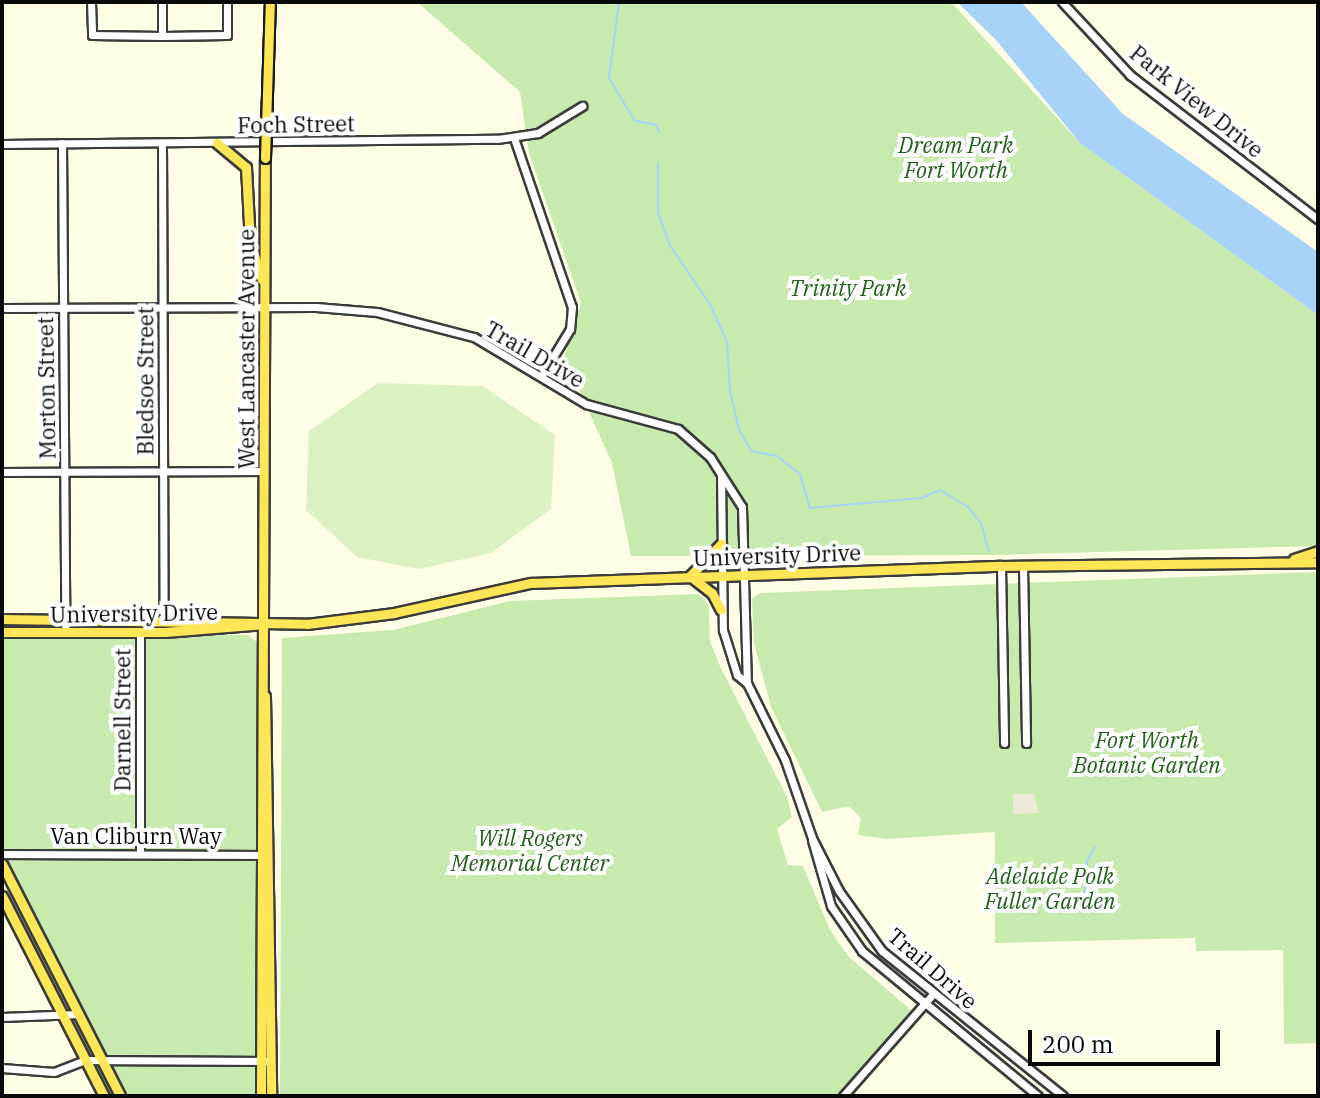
<!DOCTYPE html>
<style>
body{margin:0}
#map{position:relative;width:1320px;height:1098px;overflow:hidden;background:#fffde6;font-family:"IBM Plex Serif",serif}
div>[style]{position:absolute}
[style*='--x']{left:calc(var(--x)*1px);top:calc(var(--y)*1px);width:calc(var(--w)*1px);rotate:calc(var(--a)*1deg)}
.green>*{inset:0;background:#c8eaae}
.pitch>*{inset:0;background:#dcf1c1}
.plaza>*{inset:0;background:#ede9d7}
.water>*{inset:0;background:#a7d3f9}
.stream>*{height:2px;margin:-1px;padding:0 1px;transform-origin:1px;border-radius:1px;background:#a7d3f9}
.roads{filter:drop-shadow(2px 0 #3c3c3c) drop-shadow(-2px 0 #3c3c3c) drop-shadow(0 2px #3c3c3c) drop-shadow(0 -2px #3c3c3c)}
.minor>*{height:7px;margin:-3.5px;padding:0 3.5px;transform-origin:3.5px;border-radius:3.5px;background:#fff}
.major>*{height:9px;margin:-4.5px;padding:0 4.5px;transform-origin:4.5px;border-radius:4.5px;background:#ffe656}
.bridges{filter:drop-shadow(2px 0 #1a1a1a) drop-shadow(-2px 0 #1a1a1a) drop-shadow(0 2px #1a1a1a) drop-shadow(0 -2px #1a1a1a)}
.major-bridge>*{height:9px;margin:-4.5px;padding:0 4.5px;transform-origin:4.5px;border-radius:4.5px;background:#ffe656}
span{translate:-50% -50%;white-space:nowrap;text-align:center;line-height:1.15;-webkit-text-stroke:8px #fff;paint-order:stroke}
.street-label{font-size:22px;color:#090909}
.park-label{font-size:22px;color:#206318;font-style:italic}
.frame{position:absolute;inset:0;border:4px solid #090909;pointer-events:none}
.scale{position:absolute;left:1028px;top:1030px;width:192px;height:36px;box-sizing:border-box;border:4px solid #090909;border-top:0;padding-left:10px;font-size:24px;line-height:28px;white-space:nowrap;color:#090909;-webkit-text-stroke:6px #fff;paint-order:stroke}
</style>
<div id="map">
<div class="green">
<i style="clip-path:polygon(417px 2px,951px 2px,1080px 143px,1318px 315px,1318px 546px,993px 555px,631px 556px,612px 463px,577px 385px,565px 374px,564px 358px,581px 303px,529px 153px,520px 92px)"></i>
<i style="clip-path:polygon(1318px 572px,1318px 1043px,1284px 1044px,1283px 950px,1196px 951px,1195px 938px,995px 943px,995px 832px,887px 839px,858px 835px,861px 818px,849px 806px,822px 812px,771px 707px,754px 643px,752px 599px,760px 593px)"></i>
<i style="clip-path:polygon(698px 594px,709px 605px,710px 641px,720px 666px,787px 797px,792px 817px,777px 829px,788px 865px,803px 866px,830px 930px,849px 957px,911px 1010px,893px 1035px,837px 1096px,280px 1096px,282px 638px,393px 630px,510px 601px)"></i>
<i style="clip-path:polygon(248px 635px,257px 642px,257px 1096px,125px 1096px,2px 854px,2px 637px)"></i>
</div>
<div class="pitch">
<i style="clip-path:polygon(378px 383px,482px 386px,555px 435px,551px 509px,491px 553px,419px 569px,357px 557px,306px 510px,309px 431px)"></i>
</div>
<div class="plaza">
<i style="clip-path:polygon(1013px 794px,1034px 794px,1039px 813px,1013px 814px)"></i>
</div>
<div class="water">
<i style="clip-path:polygon(957px 2px,1021px 2px,1123px 114px,1318px 252px,1318px 315px,1080px 143px,996px 40px)"></i>
</div>
<div class="stream">
<i style="--x:619;--y:2;--w:77;--a:97.5"></i>
<i style="--x:609;--y:78;--w:49;--a:59.2"></i>
<i style="--x:634;--y:120;--w:23;--a:13"></i>
<i style="--x:656;--y:125;--w:8;--a:60"></i>
<i style="--x:658;--y:163;--w:50;--a:90"></i>
<i style="--x:658;--y:213;--w:33;--a:70"></i>
<i style="--x:669;--y:244;--w:75;--a:55.9"></i>
<i style="--x:711;--y:306;--w:39;--a:66"></i>
<i style="--x:727;--y:342;--w:49;--a:86.5"></i>
<i style="--x:730;--y:391;--w:40;--a:77"></i>
<i style="--x:739;--y:430;--w:24;--a:60"></i>
<i style="--x:751;--y:451;--w:26;--a:11"></i>
<i style="--x:777;--y:456;--w:29;--a:38"></i>
<i style="--x:800;--y:474;--w:35;--a:74"></i>
<i style="--x:810;--y:508;--w:112;--a:-5.1"></i>
<i style="--x:922;--y:498;--w:20;--a:-24"></i>
<i style="--x:940;--y:490;--w:33;--a:31"></i>
<i style="--x:968;--y:507;--w:21;--a:51"></i>
<i style="--x:981;--y:523;--w:30;--a:75"></i>
<i style="--x:1084;--y:901;--w:40;--a:-85.7"></i>
<i style="--x:1087;--y:861;--w:16;--a:-60"></i>
</div>
<div class="roads">
<div class="minor">
<i style="--x:91;--y:2;--w:33;--a:88"></i>
<i style="--x:92;--y:35;--w:70;--a:0.8"></i>
<i style="--x:162;--y:36;--w:65;--a:-0.9"></i>
<i style="--x:227;--y:35;--w:33;--a:-90"></i>
<i style="--x:162;--y:2;--w:34;--a:90"></i>
<i style="--x:1062;--y:2;--w:100;--a:47"></i>
<i style="--x:1130;--y:75;--w:237;--a:37.5"></i>
<i style="--x:514;--y:138;--w:179;--a:71.1"></i>
<i style="--x:572;--y:307;--w:22;--a:95"></i>
<i style="--x:570;--y:329;--w:54;--a:121.3"></i>
<i style="--x:62;--y:143;--w:489;--a:89.6"></i>
<i style="--x:2;--y:144;--w:495;--a:-0.6"></i>
<i style="--x:497;--y:139;--w:41;--a:-8.3"></i>
<i style="--x:538;--y:133;--w:52;--a:-31.5"></i>
<i style="--x:162;--y:144;--w:475;--a:89.8"></i>
<i style="--x:2;--y:308;--w:314;--a:-0.2"></i>
<i style="--x:316;--y:307;--w:61;--a:4.7"></i>
<i style="--x:377;--y:312;--w:100;--a:14.5"></i>
<i style="--x:474;--y:337;--w:131;--a:30.9"></i>
<i style="--x:586;--y:404;--w:95;--a:15.2"></i>
<i style="--x:678;--y:429;--w:43;--a:41.2"></i>
<i style="--x:710;--y:457;--w:59;--a:57.4"></i>
<i style="--x:742;--y:507;--w:176;--a:88.4"></i>
<i style="--x:2;--y:472;--w:261;--a:-0.2"></i>
<i style="--x:721;--y:475;--w:155;--a:89.3"></i>
<i style="--x:723;--y:630;--w:47;--a:72.7"></i>
<i style="--x:737;--y:675;--w:13;--a:39"></i>
<i style="--x:747;--y:683;--w:86;--a:63.7"></i>
<i style="--x:785;--y:760;--w:83;--a:70.9"></i>
<i style="--x:812;--y:838;--w:59;--a:63"></i>
<i style="--x:839;--y:891;--w:74;--a:54.4"></i>
<i style="--x:882;--y:951;--w:232;--a:38.7"></i>
<i style="--x:1023;--y:565;--w:178;--a:89"></i>
<i style="--x:1001;--y:566;--w:177;--a:89"></i>
<i style="--x:140;--y:633;--w:221;--a:90"></i>
<i style="--x:812;--y:840;--w:69;--a:73.9"></i>
<i style="--x:831;--y:906;--w:55;--a:55.4"></i>
<i style="--x:862;--y:951;--w:228;--a:39.5"></i>
<i style="--x:2;--y:854;--w:262;--a:0.2"></i>
<i style="--x:2;--y:1017;--w:77;--a:-2.2"></i>
<i style="--x:2;--y:1068;--w:52;--a:4.4"></i>
<i style="--x:54;--y:1072;--w:34;--a:-21"></i>
<i style="--x:86;--y:1060;--w:179;--a:0.3"></i>
<i style="--x:843;--y:1096;--w:135;--a:-48.6"></i>
</div>
<div class="major">
<i style="--x:217;--y:143;--w:38;--a:40"></i>
<i style="--x:246;--y:167;--w:76;--a:87"></i>
<i style="--x:250;--y:243;--w:38;--a:72"></i>
<i style="--x:1294;--y:559;--w:25;--a:-18"></i>
<i style="--x:690;--y:576;--w:28;--a:38"></i>
<i style="--x:712;--y:593;--w:19;--a:62"></i>
<i style="--x:690;--y:576;--w:45;--a:-45.9"></i>
<i style="--x:2;--y:619;--w:305;--a:0.9"></i>
<i style="--x:307;--y:624;--w:88;--a:-7.2"></i>
<i style="--x:394;--y:613;--w:140;--a:-12.4"></i>
<i style="--x:531;--y:583;--w:470;--a:-2.1"></i>
<i style="--x:1001;--y:566;--w:317;--a:-0.7"></i>
<i style="--x:2;--y:632;--w:163;--a:0"></i>
<i style="--x:165;--y:632;--w:100;--a:-4.6"></i>
<i style="--x:265;--y:696;--w:400;--a:89.1"></i>
<i style="--x:2;--y:864;--w:260;--a:63"></i>
<i style="--x:2;--y:896;--w:225;--a:63"></i>
<i style="--x:261;--y:1096;--w:938;--a:-89.76"></i>
</div>
</div>
<div class="bridges">
<div class="major-bridge">
<i style="--x:265;--y:158;--w:156;--a:-88.2"></i>
</div>
</div>
<div class="street-label">
<span style="left:1197px;top:101px;rotate:39deg">Park View Drive</span>
<span style="left:296px;top:124px;rotate:-1deg">Foch Street</span>
<span style="left:246px;top:349px;rotate:-90deg">West Lancaster Avenue</span>
<span style="left:535px;top:354px;rotate:30deg">Trail Drive</span>
<span style="left:145px;top:381px;rotate:-90deg">Bledsoe Street</span>
<span style="left:46px;top:388px;rotate:-91deg">Morton Street</span>
<span style="left:777px;top:555px;rotate:-2deg">University Drive</span>
<span style="left:134px;top:613px;rotate:-1deg">University Drive</span>
<span style="left:122px;top:720px;rotate:-90deg">Darnell Street</span>
<span style="left:136px;top:836px">Van Cliburn Way</span>
<span style="left:933px;top:968px;rotate:41deg">Trail Drive</span>
</div>
<div class="park-label">
<span style="left:956px;top:157px">Dream Park<br>Fort Worth</span>
<span style="left:848px;top:288px">Trinity Park</span>
<span style="left:1147px;top:752px">Fort Worth<br>Botanic Garden</span>
<span style="left:530px;top:850px">Will Rogers<br>Memorial Center</span>
<span style="left:1050px;top:888px">Adelaide Polk<br>Fuller Garden</span>
</div>
<div class="frame"></div>
<div class="scale">200 m</div>
</div>
